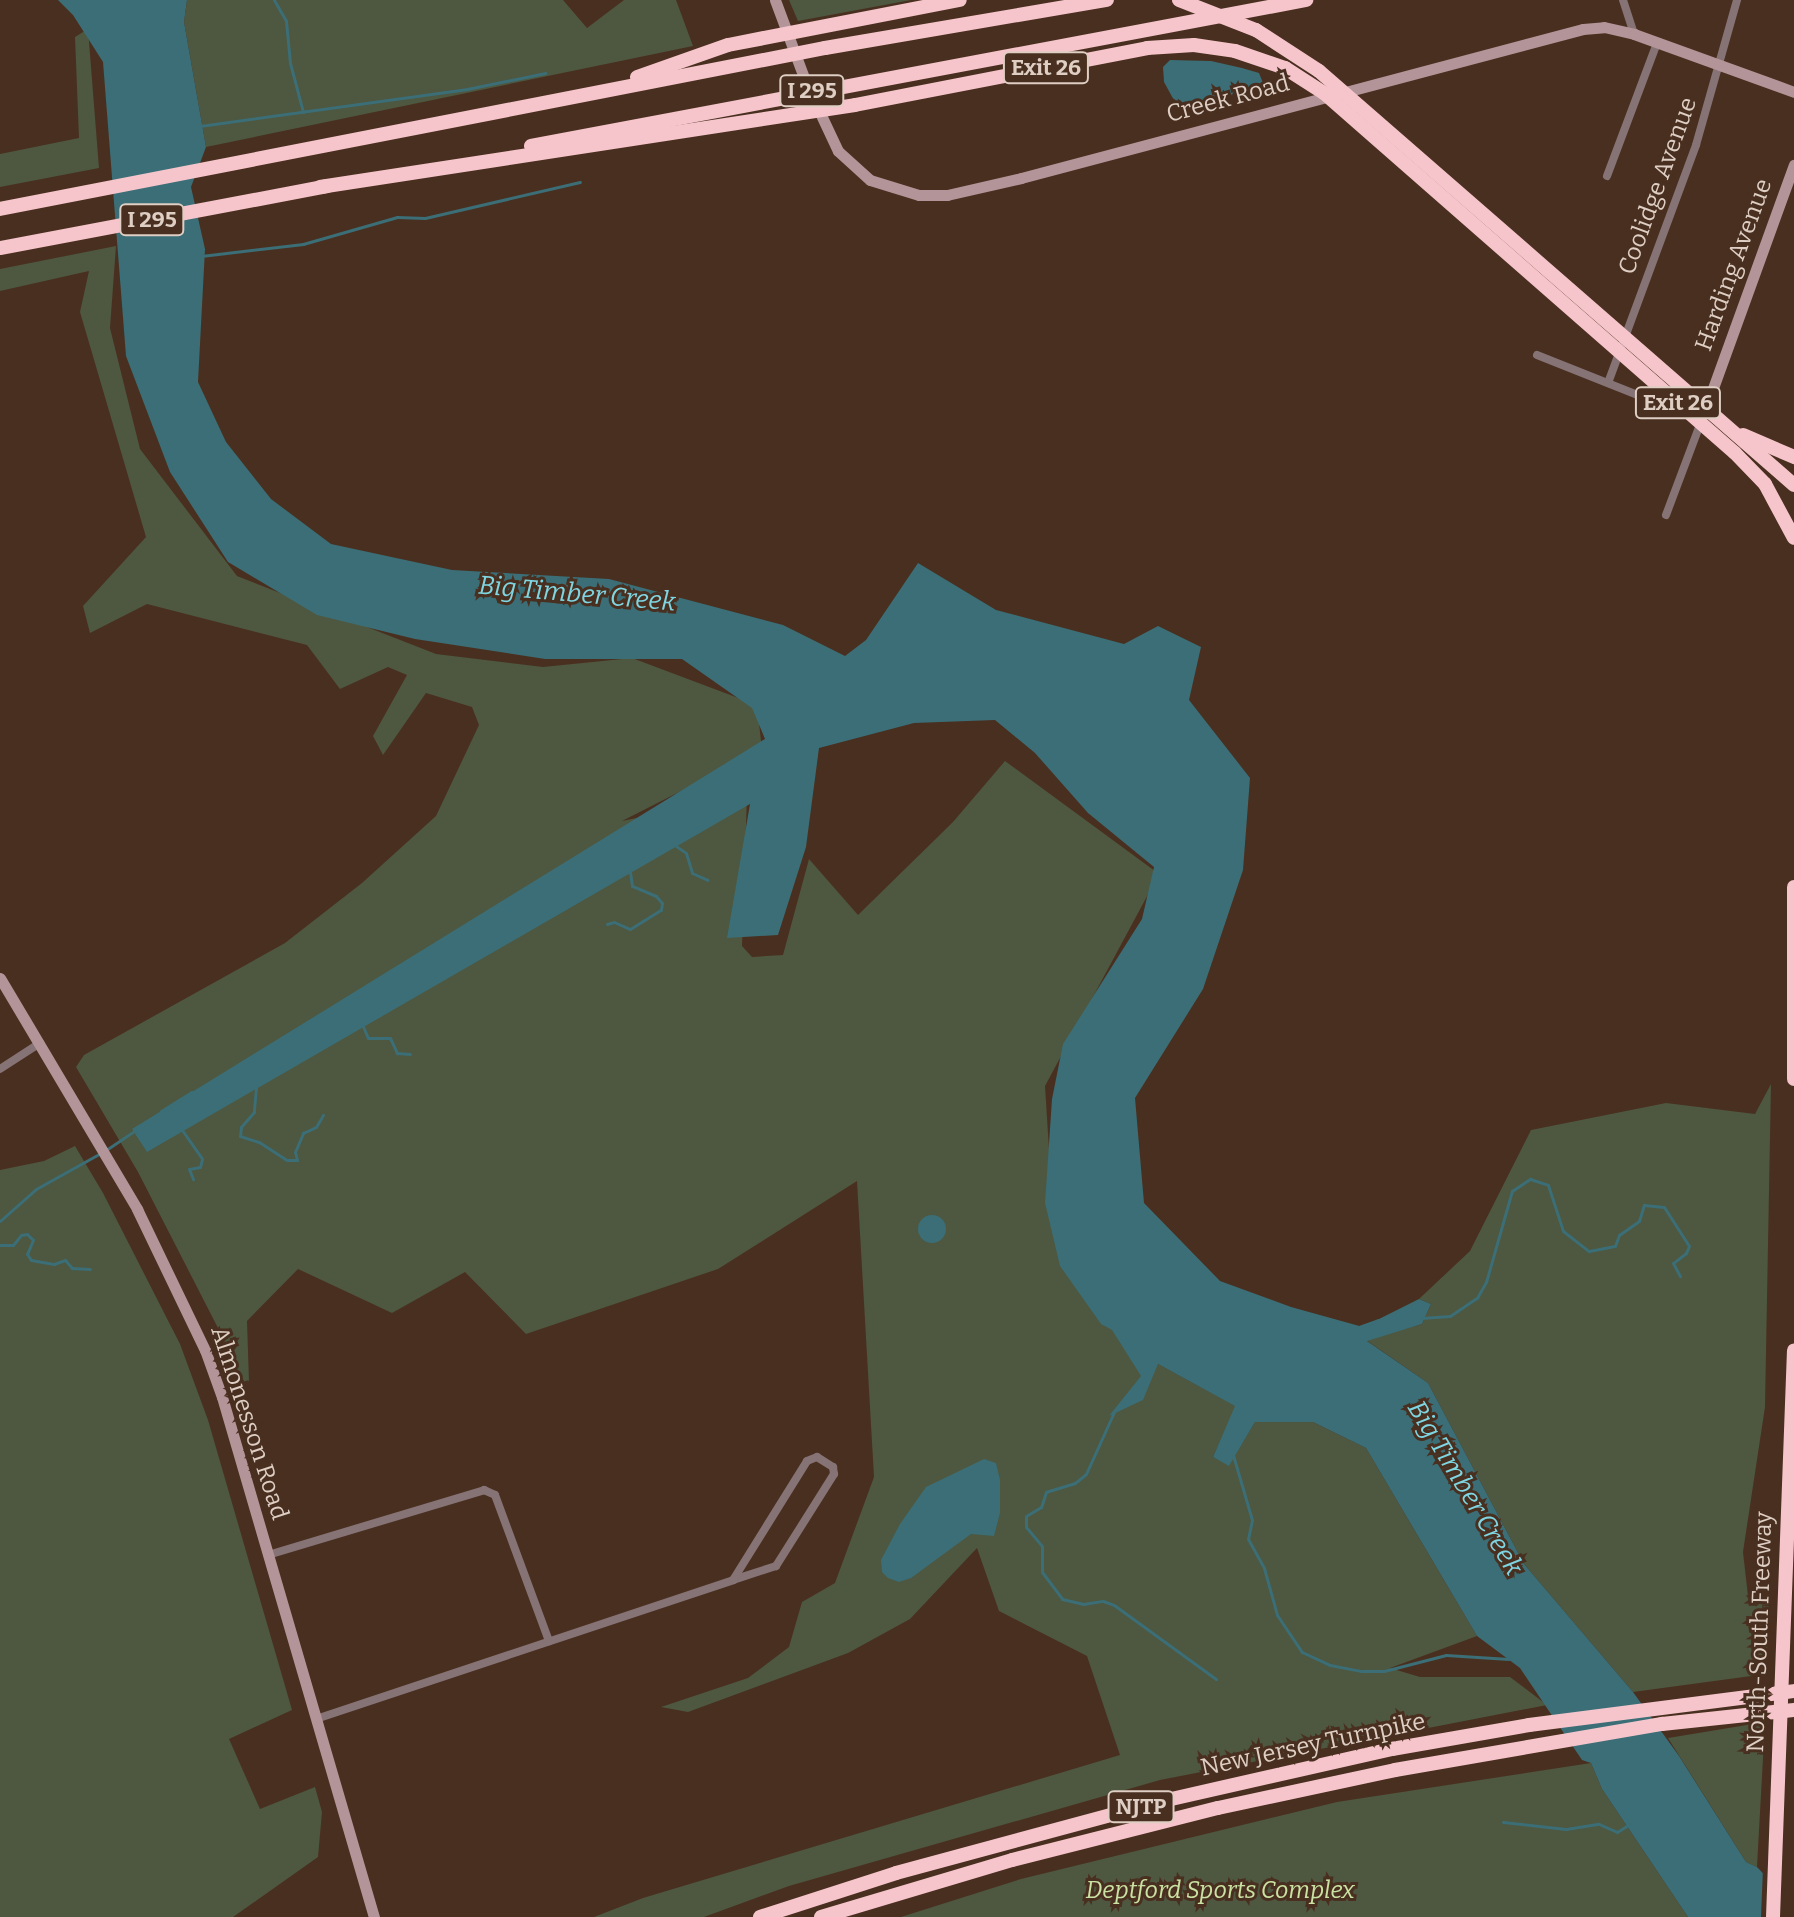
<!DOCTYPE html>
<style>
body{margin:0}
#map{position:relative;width:1794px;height:1917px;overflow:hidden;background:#492f1f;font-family:Bitter,serif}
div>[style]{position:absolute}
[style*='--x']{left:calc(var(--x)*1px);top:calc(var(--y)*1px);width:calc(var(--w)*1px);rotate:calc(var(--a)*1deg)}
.green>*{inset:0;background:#4e573f}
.water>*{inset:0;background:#3b6e76}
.round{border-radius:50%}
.pier>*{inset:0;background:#492f1f}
.stream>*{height:3px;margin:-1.5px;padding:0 1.5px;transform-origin:1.5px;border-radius:1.5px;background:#3b6e76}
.street>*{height:8px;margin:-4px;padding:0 4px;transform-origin:4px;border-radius:4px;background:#867375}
.secondary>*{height:11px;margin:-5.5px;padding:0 5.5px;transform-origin:5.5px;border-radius:5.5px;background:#b39498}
.highway>*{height:14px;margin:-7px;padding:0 7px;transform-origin:7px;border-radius:7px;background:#f6c5cb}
span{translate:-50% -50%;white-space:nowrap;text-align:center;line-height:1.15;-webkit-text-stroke:6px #492f1f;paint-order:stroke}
.shield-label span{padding:2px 6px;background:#492f1f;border:2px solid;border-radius:6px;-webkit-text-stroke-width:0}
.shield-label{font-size:22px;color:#decec4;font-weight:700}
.street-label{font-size:24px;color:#decec4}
.park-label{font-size:24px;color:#cae2a3;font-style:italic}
.water-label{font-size:26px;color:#7fd6e3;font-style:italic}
</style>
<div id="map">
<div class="green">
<i style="clip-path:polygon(187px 0,563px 0,587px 28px,624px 0,676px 0,693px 46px,206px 147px,184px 22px)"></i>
<i style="clip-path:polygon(789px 0,911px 0,798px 21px)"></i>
<i style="clip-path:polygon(88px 29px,99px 168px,0 187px,0 154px,79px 138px,75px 37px)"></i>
<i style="clip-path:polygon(116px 246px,110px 328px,140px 449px,237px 576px,436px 654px,543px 667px,632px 658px,757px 705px,762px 750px,622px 821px,747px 795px,742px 946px,752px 957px,783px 955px,809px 859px,858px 915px,953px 822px,1005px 761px,1159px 874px,1045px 1086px,1054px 1228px,1142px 1376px,1158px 1364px,1236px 1406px,1213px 1457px,1229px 1465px,1255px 1422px,1313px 1422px,1366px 1448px,1477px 1636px,1390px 1668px,1420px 1677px,1510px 1677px,1547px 1705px,1160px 1780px,789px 1886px,704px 1917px,594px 1917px,643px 1898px,1120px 1755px,1087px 1656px,999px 1611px,977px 1548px,910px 1619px,848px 1653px,688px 1712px,661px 1707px,748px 1678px,789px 1647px,802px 1602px,835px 1583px,874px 1477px,857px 1181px,718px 1269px,526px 1334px,465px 1272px,392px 1313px,298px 1269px,247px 1321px,249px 1381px,239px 1386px,218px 1328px,138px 1172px,76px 1067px,84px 1055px,285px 943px,362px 883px,436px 816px,479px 725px,472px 707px,426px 693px,383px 755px,373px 736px,407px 675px,388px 667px,340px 689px,307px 645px,147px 604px,90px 633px,83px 606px,146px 537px,80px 312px,89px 271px,0 291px,0 269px)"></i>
<i style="clip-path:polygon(1771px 1084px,1765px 1407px,1743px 1552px,1749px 1605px,1769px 1603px,1766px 1674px,1633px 1692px,1524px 1564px,1428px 1383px,1366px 1340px,1422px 1324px,1431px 1304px,1419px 1299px,1470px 1251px,1531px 1130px,1666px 1103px,1755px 1114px)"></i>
<i style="clip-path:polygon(75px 1146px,103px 1193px,180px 1344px,208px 1420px,292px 1710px,229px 1739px,260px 1809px,315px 1787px,322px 1812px,318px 1857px,233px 1917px,0 1917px,0 1170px,44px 1161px)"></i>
<i style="clip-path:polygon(1765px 1722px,1757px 1867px,1746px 1862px,1668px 1738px)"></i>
<i style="clip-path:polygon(1591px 1763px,1602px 1789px,1688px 1917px,901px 1917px,1021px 1879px,1337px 1802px)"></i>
</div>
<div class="water">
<i style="clip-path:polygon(58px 0,187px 0,184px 22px,206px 147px,191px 187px,205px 249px,198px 382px,226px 442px,271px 499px,331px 544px,452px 570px,609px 579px,783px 625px,845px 656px,866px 640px,918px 563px,996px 610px,1124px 644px,1158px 626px,1201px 647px,1189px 700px,1250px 778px,1243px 870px,1203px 989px,1135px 1098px,1144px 1203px,1220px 1281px,1291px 1307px,1363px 1327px,1419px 1299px,1431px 1304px,1422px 1324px,1367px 1341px,1428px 1383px,1524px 1564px,1633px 1692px,1679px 1756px,1746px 1862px,1757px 1867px,1794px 1906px,1794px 1917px,1688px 1917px,1602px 1789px,1591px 1763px,1582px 1760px,1520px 1668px,1477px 1636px,1366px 1448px,1313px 1422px,1255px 1422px,1229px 1466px,1213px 1457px,1235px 1406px,1158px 1364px,1143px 1400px,1109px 1416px,1141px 1376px,1112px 1330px,1101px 1324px,1060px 1266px,1045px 1203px,1052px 1099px,1063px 1044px,1142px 919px,1154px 867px,1088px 813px,1035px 753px,995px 720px,914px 723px,819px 748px,806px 847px,778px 935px,727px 938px,750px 804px,147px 1152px,132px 1129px,765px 739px,752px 708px,682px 659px,545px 659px,415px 639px,317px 615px,228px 562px,170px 472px,126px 356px,103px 62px,73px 15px)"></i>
<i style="clip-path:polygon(1170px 60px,1211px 61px,1242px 68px,1259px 73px,1263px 83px,1225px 97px,1176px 104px,1164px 82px,1163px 67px)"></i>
<i class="round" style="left:918px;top:1215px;width:28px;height:28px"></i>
<i style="clip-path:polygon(984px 1459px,996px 1463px,1000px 1480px,1000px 1513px,994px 1536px,971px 1534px,911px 1578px,899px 1582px,888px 1578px,882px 1572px,881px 1560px,900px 1524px,926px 1487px)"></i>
</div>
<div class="pier">
<i style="clip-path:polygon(1763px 1868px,1794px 1900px,1794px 1917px,1761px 1917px)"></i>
</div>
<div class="stream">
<i style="--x:274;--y:0;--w:24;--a:60"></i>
<i style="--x:286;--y:21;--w:42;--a:84.6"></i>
<i style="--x:290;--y:63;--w:51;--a:75.1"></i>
<i style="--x:200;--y:126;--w:270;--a:-7.9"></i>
<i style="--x:467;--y:89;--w:80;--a:-11.6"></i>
<i style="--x:201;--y:256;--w:103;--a:-6.7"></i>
<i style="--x:303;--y:244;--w:98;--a:-16"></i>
<i style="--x:397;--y:217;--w:28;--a:2"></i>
<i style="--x:425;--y:218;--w:159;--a:-13.1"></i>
<i style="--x:676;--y:846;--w:12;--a:35"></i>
<i style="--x:686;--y:853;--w:21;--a:73"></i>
<i style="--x:692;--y:873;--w:17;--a:24"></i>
<i style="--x:607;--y:924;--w:7;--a:-16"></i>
<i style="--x:614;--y:922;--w:17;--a:24"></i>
<i style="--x:630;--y:929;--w:36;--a:-32"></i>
<i style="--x:661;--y:910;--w:7;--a:-82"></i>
<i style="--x:662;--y:903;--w:9;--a:-131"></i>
<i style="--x:656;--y:896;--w:26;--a:-157"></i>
<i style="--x:632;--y:886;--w:15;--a:-98"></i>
<i style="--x:362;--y:1024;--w:15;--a:67"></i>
<i style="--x:368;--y:1038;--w:22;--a:0"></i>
<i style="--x:390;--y:1038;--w:17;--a:65"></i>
<i style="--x:397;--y:1053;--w:13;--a:4"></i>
<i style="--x:256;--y:1087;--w:25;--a:95"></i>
<i style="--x:254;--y:1112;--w:20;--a:131"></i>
<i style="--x:241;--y:1127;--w:9;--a:96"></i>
<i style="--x:240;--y:1136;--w:20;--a:18"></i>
<i style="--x:259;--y:1142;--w:33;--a:33"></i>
<i style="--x:287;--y:1160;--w:10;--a:0"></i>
<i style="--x:297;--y:1160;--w:8;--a:-104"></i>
<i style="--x:295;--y:1152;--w:21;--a:-67"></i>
<i style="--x:303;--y:1133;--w:14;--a:-25"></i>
<i style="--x:316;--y:1127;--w:14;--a:-60"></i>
<i style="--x:161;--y:1111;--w:36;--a:-32"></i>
<i style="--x:182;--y:1130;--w:35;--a:55"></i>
<i style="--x:202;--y:1159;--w:8;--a:104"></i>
<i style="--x:200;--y:1167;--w:11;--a:170"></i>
<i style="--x:189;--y:1169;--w:11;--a:68"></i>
<i style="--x:106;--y:1150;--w:36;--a:-34"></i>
<i style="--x:0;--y:1221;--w:48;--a:-41.6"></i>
<i style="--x:36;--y:1189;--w:72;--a:-29.1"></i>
<i style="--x:0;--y:1245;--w:13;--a:0"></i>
<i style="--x:13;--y:1245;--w:13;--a:-51"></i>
<i style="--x:21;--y:1235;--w:6;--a:-9"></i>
<i style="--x:27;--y:1234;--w:8;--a:45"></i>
<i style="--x:33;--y:1240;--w:15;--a:113"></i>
<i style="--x:27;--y:1254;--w:7;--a:56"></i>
<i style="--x:31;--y:1260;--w:23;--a:10"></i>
<i style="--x:54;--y:1264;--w:12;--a:-20"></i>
<i style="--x:65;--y:1260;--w:11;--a:49"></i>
<i style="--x:72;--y:1268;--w:18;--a:3"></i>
<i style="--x:1421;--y:1318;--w:29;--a:-4"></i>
<i style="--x:1450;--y:1316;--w:32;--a:-34"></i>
<i style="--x:1477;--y:1298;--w:18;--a:-61"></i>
<i style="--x:1486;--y:1282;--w:95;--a:-74.1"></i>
<i style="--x:1512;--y:1191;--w:22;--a:-34"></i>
<i style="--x:1530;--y:1179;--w:19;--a:18"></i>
<i style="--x:1548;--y:1185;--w:48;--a:71.9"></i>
<i style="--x:1563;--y:1231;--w:33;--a:38"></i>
<i style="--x:1589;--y:1251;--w:26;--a:-11"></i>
<i style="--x:1615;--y:1246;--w:12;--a:-70"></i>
<i style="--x:1619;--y:1235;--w:24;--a:-35"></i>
<i style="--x:1639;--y:1221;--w:17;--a:-73"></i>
<i style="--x:1644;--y:1205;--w:20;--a:6"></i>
<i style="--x:1664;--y:1207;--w:46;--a:57.3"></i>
<i style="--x:1689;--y:1246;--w:8;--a:113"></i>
<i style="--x:1686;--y:1253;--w:16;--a:142"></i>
<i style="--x:1673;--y:1263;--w:15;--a:62"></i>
<i style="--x:1359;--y:1327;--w:20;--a:-20"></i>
<i style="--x:1114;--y:1412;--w:68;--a:114.3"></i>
<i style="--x:1086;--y:1474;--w:14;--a:141"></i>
<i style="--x:1075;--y:1483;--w:30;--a:163"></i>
<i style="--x:1046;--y:1492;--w:16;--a:108"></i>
<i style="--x:1041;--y:1507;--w:17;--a:149"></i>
<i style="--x:1026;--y:1516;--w:11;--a:90"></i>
<i style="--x:1026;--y:1527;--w:25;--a:50"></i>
<i style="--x:1042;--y:1546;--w:26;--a:90"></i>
<i style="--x:1042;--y:1572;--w:34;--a:53"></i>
<i style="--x:1062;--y:1599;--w:22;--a:13"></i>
<i style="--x:1083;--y:1604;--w:20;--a:-9"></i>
<i style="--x:1103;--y:1601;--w:12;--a:20"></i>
<i style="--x:1114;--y:1605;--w:126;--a:36"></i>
<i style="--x:1233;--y:1455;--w:68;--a:73.7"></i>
<i style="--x:1252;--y:1520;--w:19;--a:102"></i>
<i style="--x:1248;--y:1539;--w:33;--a:61"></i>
<i style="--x:1264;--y:1568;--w:49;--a:74.5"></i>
<i style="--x:1277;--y:1615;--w:45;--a:56"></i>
<i style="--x:1302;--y:1652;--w:31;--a:25"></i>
<i style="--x:1330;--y:1665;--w:32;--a:11"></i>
<i style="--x:1361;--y:1671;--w:23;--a:0"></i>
<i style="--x:1384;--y:1671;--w:64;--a:-14.5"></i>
<i style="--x:1446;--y:1655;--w:63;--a:3.6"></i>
<i style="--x:1503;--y:1822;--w:63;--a:6.3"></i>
<i style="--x:1566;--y:1829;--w:33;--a:-9"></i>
<i style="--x:1599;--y:1824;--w:20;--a:24"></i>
<i style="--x:1617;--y:1832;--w:15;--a:-32"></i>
</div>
<div class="street">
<i style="--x:1623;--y:0;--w:36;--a:72"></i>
<i style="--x:1607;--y:176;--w:142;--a:-69.4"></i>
<i style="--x:1537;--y:355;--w:157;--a:21.7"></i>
<i style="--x:1608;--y:383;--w:254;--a:-69.7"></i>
<i style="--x:1696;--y:145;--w:151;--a:-74.2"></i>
<i style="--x:1666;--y:515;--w:99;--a:-69.4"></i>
<i style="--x:0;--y:1069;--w:48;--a:-33"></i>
<i style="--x:817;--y:1457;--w:19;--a:32"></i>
<i style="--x:833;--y:1467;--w:7;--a:82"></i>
<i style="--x:834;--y:1474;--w:109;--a:122.2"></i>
<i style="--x:776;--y:1566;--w:45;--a:162"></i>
<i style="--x:733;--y:1580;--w:140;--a:-58.1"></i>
<i style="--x:807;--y:1461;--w:11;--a:-22"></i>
<i style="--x:268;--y:1555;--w:226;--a:-16.7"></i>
<i style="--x:484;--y:1490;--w:12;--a:24"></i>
<i style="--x:495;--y:1495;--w:156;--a:69.7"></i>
<i style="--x:316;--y:1719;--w:440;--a:-18.4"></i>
</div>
<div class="secondary">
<i style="--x:775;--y:0;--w:89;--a:69.5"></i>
<i style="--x:806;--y:83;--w:75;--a:64.8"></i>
<i style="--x:838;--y:151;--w:43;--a:42.2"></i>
<i style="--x:870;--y:180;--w:51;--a:17"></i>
<i style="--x:919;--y:195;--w:28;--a:0"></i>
<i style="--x:947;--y:195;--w:76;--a:-12.9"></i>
<i style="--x:1021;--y:178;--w:581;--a:-14.85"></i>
<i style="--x:1583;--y:29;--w:21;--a:-5"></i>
<i style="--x:1604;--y:27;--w:31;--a:13"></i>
<i style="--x:1634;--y:34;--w:170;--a:19.9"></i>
<i style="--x:1704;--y:413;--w:264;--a:-70.1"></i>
<i style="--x:0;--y:978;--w:269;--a:59.3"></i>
<i style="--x:137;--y:1209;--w:157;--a:64.3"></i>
<i style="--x:205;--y:1350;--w:50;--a:70.1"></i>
<i style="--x:222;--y:1397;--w:542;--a:73.71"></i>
</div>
<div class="highway">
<i style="--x:1179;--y:0;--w:83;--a:21.3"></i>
<i style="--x:1256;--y:30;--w:75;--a:33.1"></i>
<i style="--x:1319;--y:71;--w:630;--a:41.07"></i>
<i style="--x:637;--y:77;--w:96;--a:-19.4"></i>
<i style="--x:728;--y:45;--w:236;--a:-11"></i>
<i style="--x:531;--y:146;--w:789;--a:-10.67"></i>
<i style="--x:320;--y:187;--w:541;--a:-8.71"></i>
<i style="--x:855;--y:105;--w:298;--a:-11"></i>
<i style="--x:1147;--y:48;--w:47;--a:-3.7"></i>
<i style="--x:1194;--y:45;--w:41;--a:8.3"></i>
<i style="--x:1235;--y:51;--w:53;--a:18.8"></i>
<i style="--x:1285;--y:68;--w:46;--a:32.7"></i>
<i style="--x:1324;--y:93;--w:546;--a:41.22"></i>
<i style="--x:1735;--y:453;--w:43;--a:45.9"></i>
<i style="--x:1765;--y:484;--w:61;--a:61.8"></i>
<i style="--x:0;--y:209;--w:841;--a:-11.04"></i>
<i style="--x:825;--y:48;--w:286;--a:-9.7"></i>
<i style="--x:0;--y:248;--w:333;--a:-10.7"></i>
<i style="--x:1743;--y:435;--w:56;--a:23.3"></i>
<i style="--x:1794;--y:887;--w:192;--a:90"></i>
<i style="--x:760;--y:1917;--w:143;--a:-17.9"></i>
<i style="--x:896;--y:1873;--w:281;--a:-15.1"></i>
<i style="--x:1167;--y:1800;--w:231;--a:-12.8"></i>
<i style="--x:1392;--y:1749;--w:139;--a:-9.9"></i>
<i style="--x:1529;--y:1725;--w:267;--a:-7.3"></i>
<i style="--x:821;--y:1917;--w:199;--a:-16.6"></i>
<i style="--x:1012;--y:1860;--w:212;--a:-14.2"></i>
<i style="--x:1218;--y:1808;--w:181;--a:-12.1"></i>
<i style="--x:1395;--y:1770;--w:271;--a:-9.8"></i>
<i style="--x:1662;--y:1724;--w:133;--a:-6.1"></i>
<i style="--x:1773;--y:1917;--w:567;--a:-87.88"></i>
</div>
<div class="shield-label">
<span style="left:1046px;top:68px">Exit 26</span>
<span style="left:812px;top:91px">I 295</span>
<span style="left:152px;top:220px">I 295</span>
<span style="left:1678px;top:403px">Exit 26</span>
<span style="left:1141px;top:1807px">NJTP</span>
</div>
<div class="street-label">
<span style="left:1228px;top:99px;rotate:-15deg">Creek Road</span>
<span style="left:1658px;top:186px;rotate:-70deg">Coolidge Avenue</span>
<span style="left:1734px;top:265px;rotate:-70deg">Harding Avenue</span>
<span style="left:249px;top:1423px;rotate:72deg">Almonesson Road</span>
<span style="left:1760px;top:1632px;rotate:-88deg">North-South Freeway</span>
<span style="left:1313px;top:1745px;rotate:-12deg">New Jersey Turnpike</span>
</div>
<div class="park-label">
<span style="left:1220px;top:1891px">Deptford Sports Complex</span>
</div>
<div class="water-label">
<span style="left:577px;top:594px;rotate:5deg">Big Timber Creek</span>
<span style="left:1465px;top:1488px;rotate:59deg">Big Timber Creek</span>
</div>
</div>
